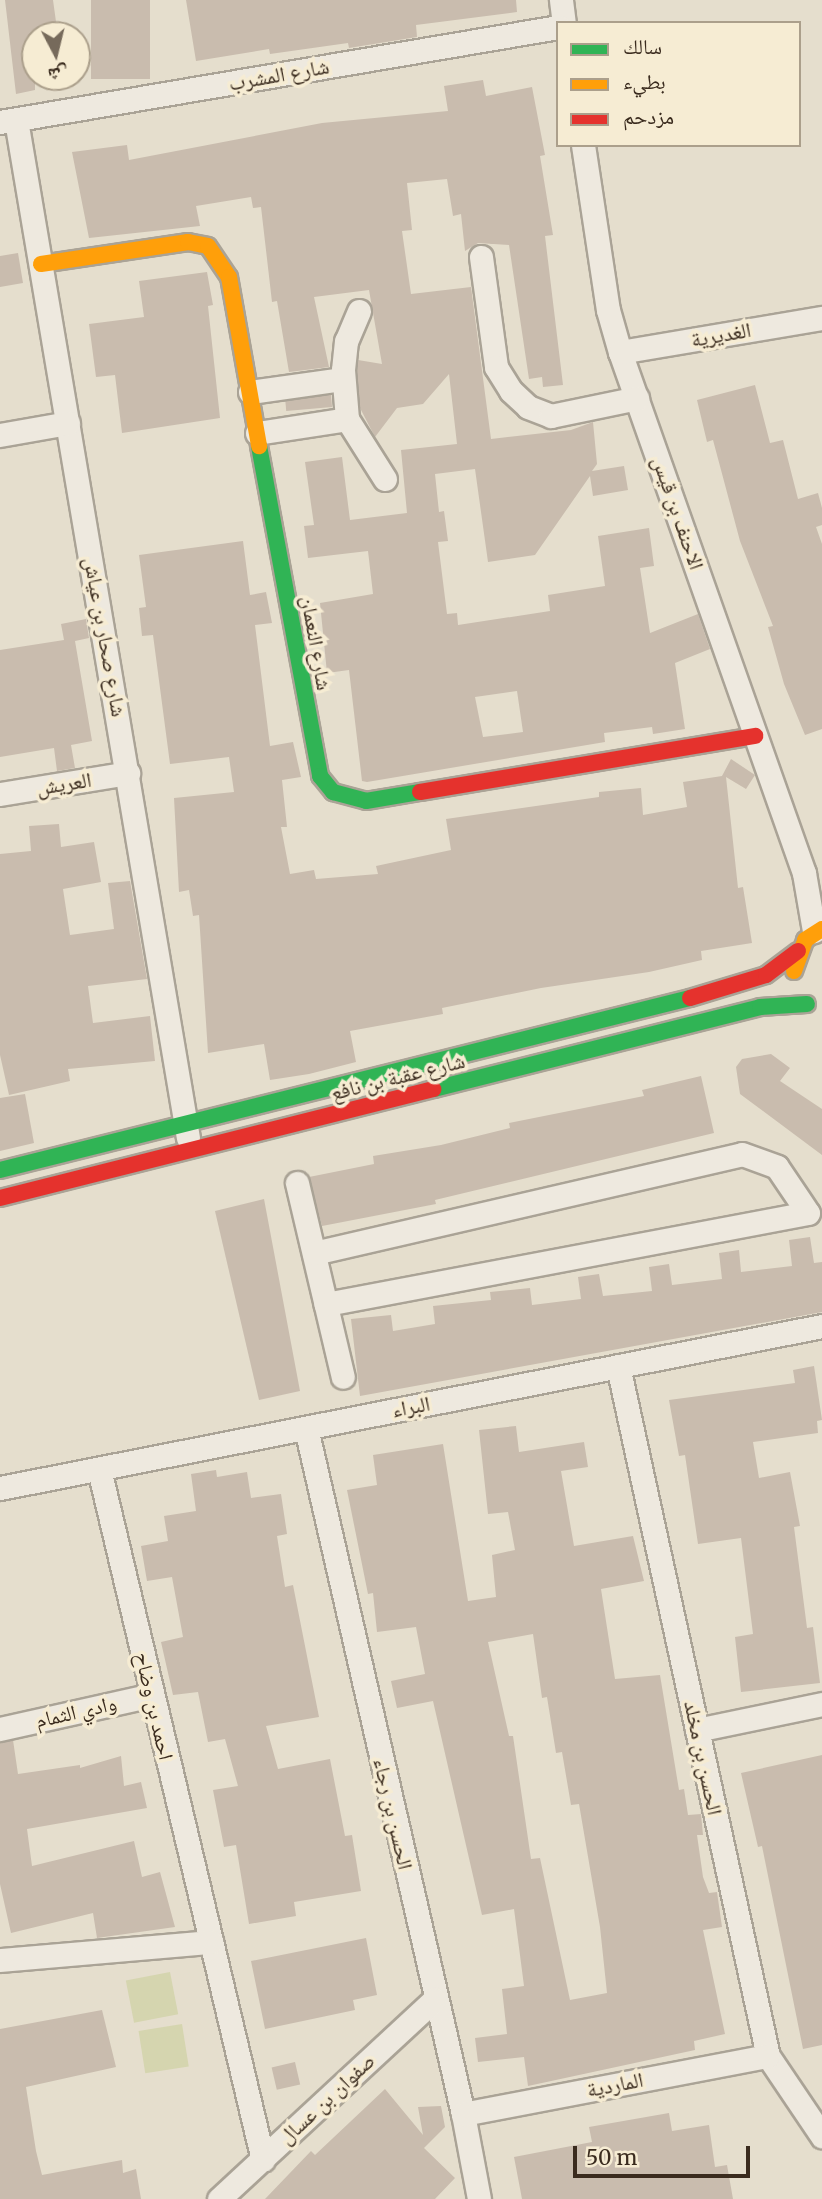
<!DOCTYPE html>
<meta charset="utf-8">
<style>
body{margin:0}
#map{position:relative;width:822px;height:2199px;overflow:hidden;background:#e5decd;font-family:Merriweather,"Noto Naskh Arabic",serif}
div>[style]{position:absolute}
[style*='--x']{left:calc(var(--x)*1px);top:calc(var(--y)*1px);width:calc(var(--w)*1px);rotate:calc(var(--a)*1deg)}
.green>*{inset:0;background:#d5d5af;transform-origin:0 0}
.building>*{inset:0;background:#c9bcae;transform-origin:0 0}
.roads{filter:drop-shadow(2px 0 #aaa396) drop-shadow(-2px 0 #aaa396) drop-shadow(0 2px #aaa396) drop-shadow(0 -2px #aaa396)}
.street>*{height:23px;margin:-11.5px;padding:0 11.5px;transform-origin:11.5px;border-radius:11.5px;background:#eee9df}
.fast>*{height:16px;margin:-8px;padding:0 8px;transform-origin:8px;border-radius:8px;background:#30b455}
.slow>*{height:16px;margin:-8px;padding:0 8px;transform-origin:8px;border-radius:8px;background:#ff9f0a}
.jam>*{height:16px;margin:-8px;padding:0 8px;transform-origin:8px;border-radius:8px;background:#e5322d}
span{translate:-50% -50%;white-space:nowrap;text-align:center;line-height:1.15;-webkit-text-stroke:7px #f6ecd3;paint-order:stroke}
.street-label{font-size:21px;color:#3a2b1e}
.legend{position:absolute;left:556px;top:21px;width:245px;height:126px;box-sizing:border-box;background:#f6ecd3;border:2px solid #ab9f8b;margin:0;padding:9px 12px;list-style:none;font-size:21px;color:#3a2b1e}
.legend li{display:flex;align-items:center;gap:14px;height:35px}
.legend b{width:35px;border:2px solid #ab9f8b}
.north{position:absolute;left:21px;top:21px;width:70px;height:70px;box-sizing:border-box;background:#f6ecd3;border:2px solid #ab9f8b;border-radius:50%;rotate:173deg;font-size:19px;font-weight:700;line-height:28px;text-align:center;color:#3a2b1e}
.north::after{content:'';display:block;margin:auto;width:24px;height:32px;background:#766a5b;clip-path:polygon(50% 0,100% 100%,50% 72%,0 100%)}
.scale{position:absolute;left:573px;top:2146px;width:177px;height:32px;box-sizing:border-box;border:4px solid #3a2b1e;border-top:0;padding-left:9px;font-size:21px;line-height:24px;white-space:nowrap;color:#3a2b1e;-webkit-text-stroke:5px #f6ecd3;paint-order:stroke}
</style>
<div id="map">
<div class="green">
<i style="left:170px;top:1972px;width:43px;height:45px;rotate:79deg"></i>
<i style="left:182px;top:2024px;width:43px;height:44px;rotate:81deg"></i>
</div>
<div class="building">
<i style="clip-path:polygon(5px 0,53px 0,57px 29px,35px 32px,35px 90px,16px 94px)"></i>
<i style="left:91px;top:0;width:59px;height:79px"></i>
<i style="clip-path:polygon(186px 0,516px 0,517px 12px,416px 25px,417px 37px,349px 48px,348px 43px,270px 54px,269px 49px,196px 61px)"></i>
<i style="clip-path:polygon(evenodd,483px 80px,486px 96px,532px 87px,545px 155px,540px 156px,553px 235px,545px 236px,563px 385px,543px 387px,542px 377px,529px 379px,509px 245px,478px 243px,465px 251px,461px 214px,453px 216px,447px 179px,407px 183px,412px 230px,402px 231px,411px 294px,471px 287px,491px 439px,571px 430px,593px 422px,597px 464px,592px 471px,624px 466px,628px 490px,593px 496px,590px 476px,535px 555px,488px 562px,475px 469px,435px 474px,439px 512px,444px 511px,448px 541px,438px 542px,447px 614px,457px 613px,458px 625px,550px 611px,548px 595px,605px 586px,598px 536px,649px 528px,654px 566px,640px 568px,650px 633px,698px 614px,710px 649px,675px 663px,685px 729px,653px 734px,652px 727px,604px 733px,605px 742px,367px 782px,362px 781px,349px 670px,327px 673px,320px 603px,373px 594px,368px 551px,308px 558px,304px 526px,314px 525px,305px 462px,342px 457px,350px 520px,407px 513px,401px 450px,457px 444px,449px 374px,423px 404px,397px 408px,375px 437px,360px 408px,357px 370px,358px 360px,382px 364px,369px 290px,314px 297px,329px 367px,289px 372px,277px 301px,272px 302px,261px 207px,253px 208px,251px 197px,196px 206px,200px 226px,89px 238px,72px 152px,127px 145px,129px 160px,322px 123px,448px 111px,444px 86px,483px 80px,517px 691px,523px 732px,483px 737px,475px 697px,517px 691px)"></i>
<i style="clip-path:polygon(18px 253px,23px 283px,0 287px,0 256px)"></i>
<i style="clip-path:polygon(207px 272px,213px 305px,208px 306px,220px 418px,122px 433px,115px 375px,96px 377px,89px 324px,144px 317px,139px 281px)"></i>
<i style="clip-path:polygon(755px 385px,770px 443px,783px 440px,798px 499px,818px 493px,822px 508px,822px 525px,816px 527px,822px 544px,822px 729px,805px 735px,784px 684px,768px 627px,773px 626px,740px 541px,713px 440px,707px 442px,697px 400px)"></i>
<i style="left:331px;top:395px;width:12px;height:46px;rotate:85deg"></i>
<i style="clip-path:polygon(243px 541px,250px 595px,266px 592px,272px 623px,255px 625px,270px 746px,293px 742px,301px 777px,282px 780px,287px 827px,281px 827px,290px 874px,314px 870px,316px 879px,378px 874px,376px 866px,451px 850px,446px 819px,599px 797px,599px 792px,641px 788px,643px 815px,687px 807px,683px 782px,722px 776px,731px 759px,755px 775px,746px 789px,726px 777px,738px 888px,743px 887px,752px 943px,701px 951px,702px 960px,649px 972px,541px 988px,442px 1008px,443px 1014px,350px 1031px,356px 1062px,309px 1074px,270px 1080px,264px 1044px,208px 1053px,199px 915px,193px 916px,189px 890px,179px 892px,174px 798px,234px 792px,229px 757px,170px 764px,153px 635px,142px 636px,139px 608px,146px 607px,139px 555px)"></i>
<i style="clip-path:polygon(86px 619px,89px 638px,75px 641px,92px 741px,71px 745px,75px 768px,57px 771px,54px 748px,0 757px,0 650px,64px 640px,61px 624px)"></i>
<i style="clip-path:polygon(59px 824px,61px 847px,94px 842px,101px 882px,63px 889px,70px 935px,114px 929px,108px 883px,130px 881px,147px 979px,88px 986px,93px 1023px,150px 1016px,155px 1061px,68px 1069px,70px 1081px,9px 1095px,0 1055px,0 854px,31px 851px,29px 826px)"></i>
<i style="clip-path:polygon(771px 1054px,790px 1068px,780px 1081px,822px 1109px,822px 1155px,740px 1094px,736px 1067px,742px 1059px)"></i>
<i style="clip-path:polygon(701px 1076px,714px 1133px,435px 1200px,436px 1204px,322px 1226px,309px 1177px,374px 1164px,373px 1156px,441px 1145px,510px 1128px,509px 1123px,644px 1096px,642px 1090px)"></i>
<i style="clip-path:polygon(25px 1094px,34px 1143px,0 1151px,0 1098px)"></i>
<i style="clip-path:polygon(264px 1199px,300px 1391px,259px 1400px,215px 1211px)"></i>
<i style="clip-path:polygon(810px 1237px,814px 1263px,822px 1262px,822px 1312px,360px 1396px,351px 1319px,391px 1315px,393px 1331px,435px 1324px,433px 1306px,491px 1300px,490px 1292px,530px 1288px,532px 1305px,581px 1299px,578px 1277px,599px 1274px,603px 1296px,652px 1291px,649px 1267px,669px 1264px,672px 1285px,722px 1279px,719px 1253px,739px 1250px,741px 1272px,792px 1266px,789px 1240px)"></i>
<i style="clip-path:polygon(814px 1366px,822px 1420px,817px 1421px,818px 1433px,753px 1442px,759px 1478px,790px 1472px,800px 1526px,794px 1527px,807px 1628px,813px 1627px,820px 1683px,741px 1692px,735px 1637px,753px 1634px,741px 1538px,698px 1544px,685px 1455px,679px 1456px,669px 1400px,795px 1383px,793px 1370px)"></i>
<i style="clip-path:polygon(evenodd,516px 1426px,519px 1452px,584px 1442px,588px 1467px,561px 1471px,574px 1546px,633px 1536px,644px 1581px,601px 1589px,615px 1679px,660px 1675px,679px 1790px,684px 1789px,688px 1815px,701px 1814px,703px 1835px,697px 1835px,703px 1877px,709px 1893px,717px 1892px,722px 1927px,703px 1930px,725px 2034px,694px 2041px,695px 2050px,528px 2086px,524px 2057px,478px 2062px,475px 2038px,507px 2034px,502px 1989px,524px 1986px,514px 1909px,482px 1915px,433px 1701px,397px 1708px,391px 1681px,425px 1674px,416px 1627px,377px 1632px,373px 1593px,368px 1594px,347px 1490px,377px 1485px,373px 1455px,443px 1444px,468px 1601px,496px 1597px,492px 1555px,515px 1550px,508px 1512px,488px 1514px,479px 1430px,516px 1426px,533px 1634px,542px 1698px,547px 1697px,556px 1753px,562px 1752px,571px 1805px,579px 1804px,600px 1927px,607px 1993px,570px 2000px,540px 1858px,531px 1859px,513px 1736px,509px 1736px,488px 1642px,533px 1634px)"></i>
<i style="clip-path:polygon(216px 1470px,217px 1477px,247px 1472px,251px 1498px,281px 1494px,287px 1534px,277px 1536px,285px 1587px,293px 1585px,319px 1717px,266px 1726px,278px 1769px,330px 1759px,345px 1836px,352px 1835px,361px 1891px,294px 1902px,296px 1916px,249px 1924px,236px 1845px,224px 1847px,213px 1790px,238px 1786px,225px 1739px,208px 1742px,198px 1692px,173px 1695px,161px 1642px,183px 1637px,172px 1577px,147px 1581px,141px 1546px,168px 1541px,164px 1516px,196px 1511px,191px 1474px)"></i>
<i style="clip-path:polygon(13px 1740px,18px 1774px,80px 1765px,80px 1768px,121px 1756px,124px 1786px,141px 1782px,147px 1808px,27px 1829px,32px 1866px,134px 1841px,142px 1877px,160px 1872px,175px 1927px,97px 1938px,93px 1913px,11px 1933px,0 1884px,0 1743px)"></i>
<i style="clip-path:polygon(822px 1755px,822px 2045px,803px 2049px,762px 1846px,758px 1847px,741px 1773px)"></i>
<i style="clip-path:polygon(366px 1938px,377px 1995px,353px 2000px,355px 2010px,265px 2029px,251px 1961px)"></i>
<i style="clip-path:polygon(102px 2010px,116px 2067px,26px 2087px,36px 2151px,42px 2175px,122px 2160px,123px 2173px,136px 2169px,141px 2199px,0 2199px,0 2029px)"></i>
<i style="left:295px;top:2062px;width:23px;height:24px;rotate:77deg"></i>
<i style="clip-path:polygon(385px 2089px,423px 2135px,418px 2107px,441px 2106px,445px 2127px,424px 2148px,455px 2178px,435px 2199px,265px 2199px,311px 2151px,315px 2155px)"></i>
<i style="clip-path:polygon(669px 2113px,672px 2131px,709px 2125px,715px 2167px,727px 2165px,733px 2199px,522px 2199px,514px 2157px,592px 2142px,589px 2127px)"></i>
</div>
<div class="roads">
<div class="street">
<i style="--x:561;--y:0;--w:23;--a:83"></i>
<i style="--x:16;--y:120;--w:1032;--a:80.41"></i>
<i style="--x:0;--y:122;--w:566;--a:-9.66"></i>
<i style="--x:583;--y:145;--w:167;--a:81.4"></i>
<i style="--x:608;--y:310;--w:44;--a:74.1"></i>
<i style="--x:620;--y:352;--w:553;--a:70.55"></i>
<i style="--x:804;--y:873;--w:59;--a:80.2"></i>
<i style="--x:481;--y:257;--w:111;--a:82.2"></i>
<i style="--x:496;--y:367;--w:28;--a:58"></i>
<i style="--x:511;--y:391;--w:23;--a:43"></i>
<i style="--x:528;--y:407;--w:25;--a:21"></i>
<i style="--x:551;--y:416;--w:88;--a:-11.8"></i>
<i style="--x:359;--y:311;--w:33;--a:113"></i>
<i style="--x:346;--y:341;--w:29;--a:96"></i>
<i style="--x:343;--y:370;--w:49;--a:85.3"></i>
<i style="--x:347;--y:419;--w:71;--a:57.7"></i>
<i style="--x:620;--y:352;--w:205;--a:-9.6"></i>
<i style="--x:250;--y:392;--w:94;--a:-8"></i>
<i style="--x:257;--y:433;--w:91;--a:-8.8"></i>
<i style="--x:0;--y:435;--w:69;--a:-10"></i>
<i style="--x:0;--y:794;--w:130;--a:-9.3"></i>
<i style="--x:297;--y:1183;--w:199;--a:76.7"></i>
<i style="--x:314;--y:1253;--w:439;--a:-13"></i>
<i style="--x:742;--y:1154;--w:37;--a:20"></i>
<i style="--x:777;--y:1167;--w:55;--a:56"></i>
<i style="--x:808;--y:1213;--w:491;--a:169.3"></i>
<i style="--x:618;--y:1366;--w:706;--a:77.74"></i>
<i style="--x:768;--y:2056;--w:97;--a:56"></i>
<i style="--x:306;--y:1428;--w:704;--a:77.11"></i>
<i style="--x:463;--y:2114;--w:86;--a:79.3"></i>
<i style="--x:99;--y:1469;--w:710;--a:76.65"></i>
<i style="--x:0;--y:1488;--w:838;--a:-11.15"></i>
<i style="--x:0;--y:1729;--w:156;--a:-12.6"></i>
<i style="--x:697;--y:1730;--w:128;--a:-11.7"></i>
<i style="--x:0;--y:1960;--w:212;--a:-4.9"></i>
<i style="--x:463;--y:2114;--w:310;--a:-10.8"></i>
<i style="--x:219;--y:2199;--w:294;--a:-42.8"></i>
</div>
<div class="fast">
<i style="--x:259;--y:446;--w:336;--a:79.5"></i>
<i style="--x:320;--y:776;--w:21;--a:51"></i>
<i style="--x:333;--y:792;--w:34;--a:15"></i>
<i style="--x:366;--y:801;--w:55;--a:-9.5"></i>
<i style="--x:434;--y:1089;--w:336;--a:-14.1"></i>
<i style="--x:760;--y:1007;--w:47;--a:-3.7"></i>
<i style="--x:0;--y:1170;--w:711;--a:-14"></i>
</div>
<div class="slow">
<i style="--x:41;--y:264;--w:149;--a:-8.5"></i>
<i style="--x:188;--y:242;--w:20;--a:11"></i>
<i style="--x:208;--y:246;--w:37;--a:56"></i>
<i style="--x:229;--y:277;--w:172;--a:79.9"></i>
<i style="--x:794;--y:971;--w:33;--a:-70"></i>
<i style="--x:805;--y:940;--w:20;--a:-33"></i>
</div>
<div class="jam">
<i style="--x:420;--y:792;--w:340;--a:-9.5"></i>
<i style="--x:690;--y:998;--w:79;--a:-16.8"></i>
<i style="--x:766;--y:975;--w:40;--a:-37"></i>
<i style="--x:0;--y:1198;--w:447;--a:-14.1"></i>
</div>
</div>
<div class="street-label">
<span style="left:279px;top:75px;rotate:-10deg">شارع المشرب</span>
<span style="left:721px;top:335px;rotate:-10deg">الغديرية</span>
<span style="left:678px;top:513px;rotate:71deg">الاحنف بن قيس</span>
<span style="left:105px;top:637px;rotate:80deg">شارع صحار بن عياش</span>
<span style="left:316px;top:643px;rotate:80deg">شارع النعمان</span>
<span style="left:64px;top:784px;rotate:-9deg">العريش</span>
<span style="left:398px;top:1077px;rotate:-14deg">شارع عقبة بن نافع</span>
<span style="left:411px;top:1407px;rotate:-11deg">البراء</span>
<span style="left:154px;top:1706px;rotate:77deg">احمد بن وضاح</span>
<span style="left:76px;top:1712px;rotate:-13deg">وادي الثمام</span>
<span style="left:703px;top:1758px;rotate:78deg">الحسن بن مخلد</span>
<span style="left:393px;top:1814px;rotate:77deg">الحسن بن رجاء</span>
<span style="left:615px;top:2085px;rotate:-11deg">الماردية</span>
<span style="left:327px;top:2099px;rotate:-43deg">صفوان بن عسال</span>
</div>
<ul class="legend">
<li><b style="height:9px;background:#30b455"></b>سالك</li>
<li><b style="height:9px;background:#ff9f0a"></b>بطيء</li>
<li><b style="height:9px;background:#e5322d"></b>مزدحم</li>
</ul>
<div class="north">ش</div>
<div class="scale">50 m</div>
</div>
